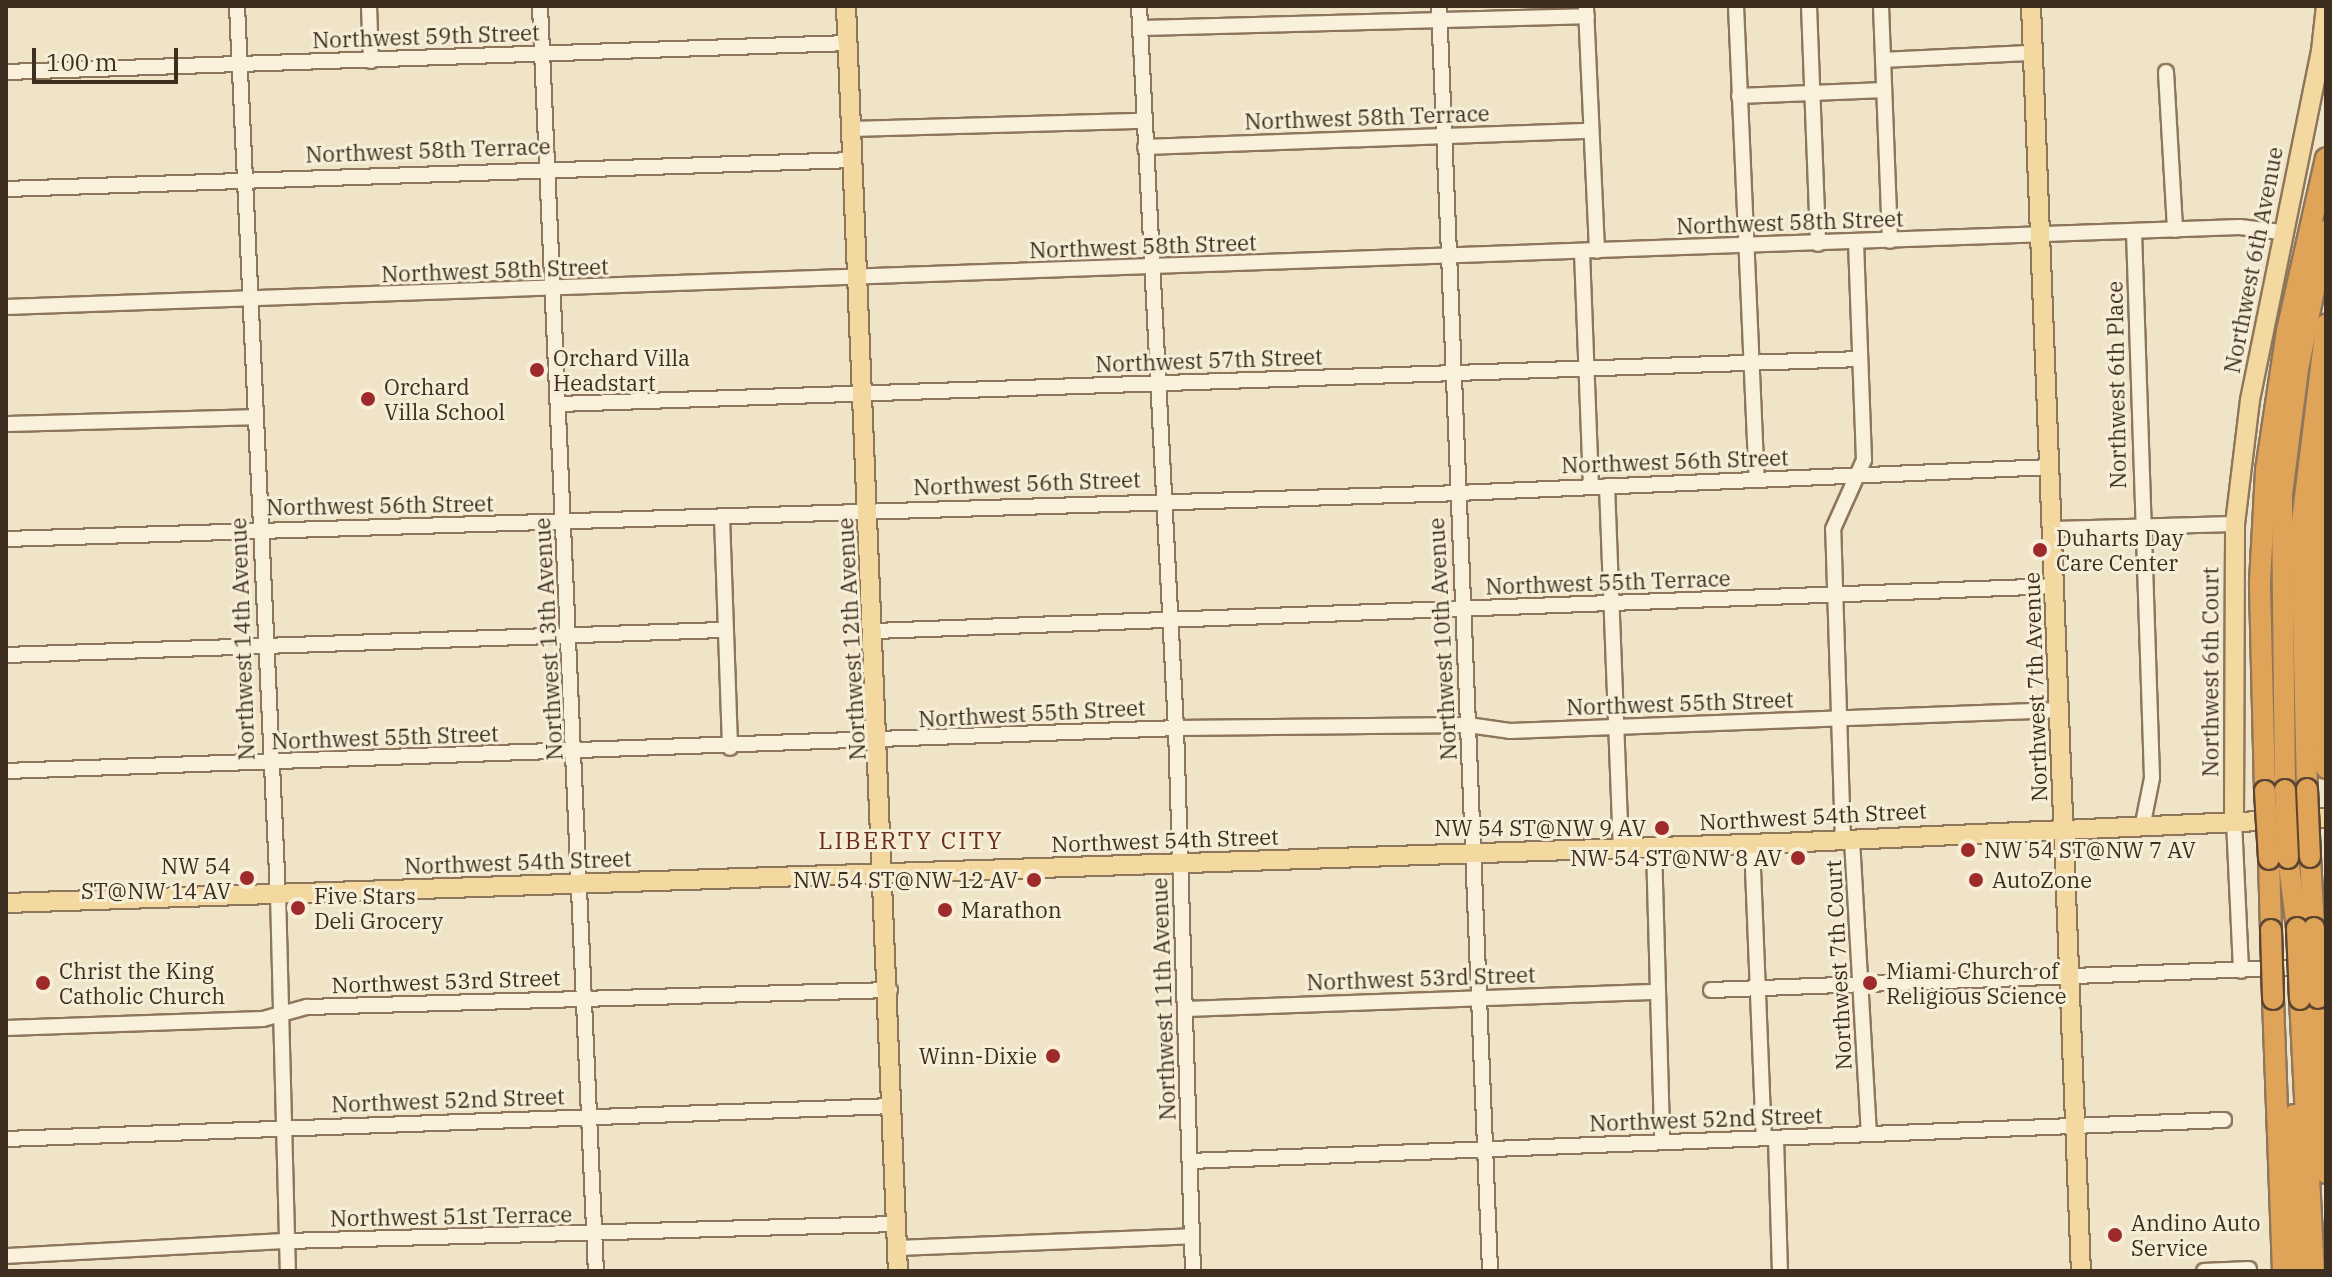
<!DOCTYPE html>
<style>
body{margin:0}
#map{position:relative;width:2332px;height:1277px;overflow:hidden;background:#f0e4c8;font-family:"IBM Plex Serif",serif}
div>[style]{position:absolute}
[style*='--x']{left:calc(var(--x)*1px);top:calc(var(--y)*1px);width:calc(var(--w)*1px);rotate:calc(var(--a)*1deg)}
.roads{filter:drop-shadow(2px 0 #8d765c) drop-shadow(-2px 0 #8d765c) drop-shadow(0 2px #8d765c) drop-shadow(0 -2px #8d765c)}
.minor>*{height:14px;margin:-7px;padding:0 7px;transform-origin:7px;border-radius:7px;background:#faf1dc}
.major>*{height:18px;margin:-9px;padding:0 9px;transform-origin:9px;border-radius:9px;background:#f3d9a0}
.highway>*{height:20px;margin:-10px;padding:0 10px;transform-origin:10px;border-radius:10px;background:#e0a458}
.bridges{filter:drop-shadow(2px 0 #5b4430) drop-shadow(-2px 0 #5b4430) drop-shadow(0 2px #5b4430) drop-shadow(0 -2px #5b4430)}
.highway-bridge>*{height:20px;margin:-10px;padding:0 10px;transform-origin:10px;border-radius:10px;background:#e0a458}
.dots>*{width:22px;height:22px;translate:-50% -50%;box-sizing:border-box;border:4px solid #f7eed8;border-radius:50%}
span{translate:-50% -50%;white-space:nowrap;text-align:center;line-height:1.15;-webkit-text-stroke:6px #f7eed8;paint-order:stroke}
.street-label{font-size:22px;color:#3d2e20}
.poi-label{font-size:22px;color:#3d2e20}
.left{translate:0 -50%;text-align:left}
.right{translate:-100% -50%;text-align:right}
.neighbourhood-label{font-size:24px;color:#6b2e1e;letter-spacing:2px}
.frame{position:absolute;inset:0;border:8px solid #3d2e20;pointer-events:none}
.scale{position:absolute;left:32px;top:48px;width:146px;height:36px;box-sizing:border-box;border:4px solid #3d2e20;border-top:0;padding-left:10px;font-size:24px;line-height:28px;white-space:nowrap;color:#3d2e20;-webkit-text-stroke:6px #f7eed8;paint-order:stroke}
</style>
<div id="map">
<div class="roads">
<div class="minor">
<i style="--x:237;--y:6;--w:889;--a:87.36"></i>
<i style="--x:278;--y:894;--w:377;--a:88.5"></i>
<i style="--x:369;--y:6;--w:55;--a:87.9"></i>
<i style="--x:540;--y:6;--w:1266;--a:87.47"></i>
<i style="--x:1139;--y:6;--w:723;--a:87.07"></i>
<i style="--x:1176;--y:728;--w:543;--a:88.21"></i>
<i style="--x:1439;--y:6;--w:1266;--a:87.69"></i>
<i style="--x:1736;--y:6;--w:473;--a:87.5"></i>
<i style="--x:1809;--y:6;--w:238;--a:87.8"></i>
<i style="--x:1881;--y:6;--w:235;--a:87.8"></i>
<i style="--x:1586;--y:8;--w:243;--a:87.4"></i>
<i style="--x:1140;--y:28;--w:447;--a:-1.5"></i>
<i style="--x:1883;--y:60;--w:150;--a:-2.7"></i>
<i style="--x:6;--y:72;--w:841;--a:-1.97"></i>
<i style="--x:2166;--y:72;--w:158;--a:86.7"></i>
<i style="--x:1739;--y:96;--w:145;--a:-2.4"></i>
<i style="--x:851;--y:129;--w:293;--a:-1.6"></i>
<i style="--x:1145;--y:147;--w:446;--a:-2.1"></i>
<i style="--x:6;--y:189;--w:846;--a:-1.96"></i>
<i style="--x:2134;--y:232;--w:546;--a:88.11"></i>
<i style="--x:2152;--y:778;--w:46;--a:101.3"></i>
<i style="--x:1582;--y:252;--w:235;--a:87.8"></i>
<i style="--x:6;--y:307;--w:2235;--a:-2.05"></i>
<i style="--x:2240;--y:227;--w:41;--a:7"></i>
<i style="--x:559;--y:404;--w:1301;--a:-1.98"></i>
<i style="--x:6;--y:424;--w:248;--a:-1.6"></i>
<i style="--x:1607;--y:486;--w:362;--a:87.8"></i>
<i style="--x:722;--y:517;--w:231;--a:88"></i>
<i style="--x:2053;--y:529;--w:182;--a:-1.6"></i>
<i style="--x:6;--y:539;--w:1453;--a:-1.81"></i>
<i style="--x:1458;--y:493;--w:593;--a:-2.51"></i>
<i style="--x:875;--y:631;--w:1181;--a:-2.18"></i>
<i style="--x:6;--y:655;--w:717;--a:-2"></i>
<i style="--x:6;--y:771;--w:1171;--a:-2.1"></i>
<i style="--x:1176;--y:728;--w:292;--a:-0.6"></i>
<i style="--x:1468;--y:725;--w:42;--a:8.1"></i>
<i style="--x:1510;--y:731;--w:550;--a:-2.19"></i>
<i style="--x:2234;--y:821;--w:150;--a:87.3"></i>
<i style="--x:1852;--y:840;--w:294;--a:86.7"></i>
<i style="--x:1843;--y:841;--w:312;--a:-91.8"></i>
<i style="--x:1833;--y:529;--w:76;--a:-65.8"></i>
<i style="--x:1864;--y:460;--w:218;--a:-92.1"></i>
<i style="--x:1752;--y:844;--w:294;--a:87.7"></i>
<i style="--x:1654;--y:847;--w:295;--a:88.4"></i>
<i style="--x:1711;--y:990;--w:595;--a:-2.21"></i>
<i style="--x:1186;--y:1009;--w:472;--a:-2.1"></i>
<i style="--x:6;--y:1028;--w:257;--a:-2"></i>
<i style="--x:263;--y:1019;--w:46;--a:-15.3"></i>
<i style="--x:307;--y:1007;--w:583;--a:-1.67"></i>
<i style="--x:1776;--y:1138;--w:133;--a:88.3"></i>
<i style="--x:6;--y:1139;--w:887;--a:-2.13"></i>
<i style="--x:1190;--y:1161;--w:1035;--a:-2.27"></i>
<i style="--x:898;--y:1248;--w:294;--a:-2.3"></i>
<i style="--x:6;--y:1256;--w:281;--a:-3.1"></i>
<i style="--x:287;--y:1241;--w:610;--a:-1.6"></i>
<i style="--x:2204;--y:1271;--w:45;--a:-2.5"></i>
</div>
<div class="major">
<i style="--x:846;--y:6;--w:1266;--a:87.65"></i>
<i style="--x:2031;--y:6;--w:1266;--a:87.74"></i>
<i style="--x:2234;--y:821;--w:297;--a:-89.8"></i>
<i style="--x:2235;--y:524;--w:125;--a:-83.1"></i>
<i style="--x:2250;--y:400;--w:356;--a:-78.5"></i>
<i style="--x:2321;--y:51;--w:45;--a:-83.7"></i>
<i style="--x:6;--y:903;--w:1776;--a:-1.94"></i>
<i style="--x:1781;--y:843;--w:546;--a:-2.63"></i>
</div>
<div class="highway">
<i style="--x:2324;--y:428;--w:123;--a:93.3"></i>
<i style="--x:2317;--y:551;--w:217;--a:87.6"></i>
<i style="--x:2307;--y:789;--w:259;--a:-91.3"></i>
<i style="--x:2301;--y:530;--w:207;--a:-83"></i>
<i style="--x:2285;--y:790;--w:296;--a:-90.6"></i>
<i style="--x:2282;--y:494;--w:126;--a:-82.7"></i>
<i style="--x:2298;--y:369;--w:141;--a:-78.5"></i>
<i style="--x:2265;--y:791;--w:209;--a:-91.4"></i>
<i style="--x:2260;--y:582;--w:112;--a:-86.9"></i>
<i style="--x:2266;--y:470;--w:141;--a:-81.4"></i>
<i style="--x:2287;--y:331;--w:177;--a:-77.3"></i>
<i style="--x:2310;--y:857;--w:71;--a:86.8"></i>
<i style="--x:2288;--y:858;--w:71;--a:82.7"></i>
<i style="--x:2269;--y:859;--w:71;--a:88.4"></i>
<i style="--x:2318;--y:998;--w:175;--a:87.4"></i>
<i style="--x:2273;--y:999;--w:272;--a:87.9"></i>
<i style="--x:2300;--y:999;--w:272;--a:87.1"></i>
<i style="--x:2294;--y:1115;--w:156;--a:88.2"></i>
</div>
</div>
<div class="bridges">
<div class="highway-bridge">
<i style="--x:2307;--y:789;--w:68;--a:87.5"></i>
<i style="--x:2285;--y:790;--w:68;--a:87.5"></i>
<i style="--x:2265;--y:791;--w:68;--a:86.6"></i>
<i style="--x:2297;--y:928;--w:71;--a:87.6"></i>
<i style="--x:2314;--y:928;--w:70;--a:86.7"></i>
<i style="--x:2271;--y:930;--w:69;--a:88.3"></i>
</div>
</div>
<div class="dots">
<i style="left:537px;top:370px;background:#9e2a2b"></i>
<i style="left:368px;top:399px;background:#9e2a2b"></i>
<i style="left:2040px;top:550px;background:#9e2a2b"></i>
<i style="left:1662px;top:828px;background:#9e2a2b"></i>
<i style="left:1968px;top:850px;background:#9e2a2b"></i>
<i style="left:1798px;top:858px;background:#9e2a2b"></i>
<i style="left:247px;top:878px;background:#9e2a2b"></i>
<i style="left:1034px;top:880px;background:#9e2a2b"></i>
<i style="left:1976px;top:880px;background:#9e2a2b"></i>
<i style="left:298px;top:908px;background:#9e2a2b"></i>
<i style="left:945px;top:910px;background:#9e2a2b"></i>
<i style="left:43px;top:983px;background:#9e2a2b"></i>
<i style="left:1870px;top:983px;background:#9e2a2b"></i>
<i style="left:1053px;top:1056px;background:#9e2a2b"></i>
<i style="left:2115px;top:1235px;background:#9e2a2b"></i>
</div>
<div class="street-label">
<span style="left:426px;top:36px;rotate:-2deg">Northwest 59th Street</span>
<span style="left:1367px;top:117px;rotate:-2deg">Northwest 58th Terrace</span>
<span style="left:428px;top:150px;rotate:-2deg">Northwest 58th Terrace</span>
<span style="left:1790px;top:222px;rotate:-2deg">Northwest 58th Street</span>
<span style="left:1143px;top:246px;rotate:-2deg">Northwest 58th Street</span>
<span style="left:2253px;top:260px;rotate:-79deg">Northwest 6th Avenue</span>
<span style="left:495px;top:270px;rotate:-2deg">Northwest 58th Street</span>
<span style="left:1209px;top:360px;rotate:-2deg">Northwest 57th Street</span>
<span style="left:2116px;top:385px;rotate:-91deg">Northwest 6th Place</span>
<span style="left:1675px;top:461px;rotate:-2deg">Northwest 56th Street</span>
<span style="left:1027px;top:483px;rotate:-2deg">Northwest 56th Street</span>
<span style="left:380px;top:505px;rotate:-1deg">Northwest 56th Street</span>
<span style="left:1608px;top:582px;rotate:-2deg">Northwest 55th Terrace</span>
<span style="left:242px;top:639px;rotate:-92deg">Northwest 14th Avenue</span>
<span style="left:548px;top:639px;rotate:-93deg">Northwest 13th Avenue</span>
<span style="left:851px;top:639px;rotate:-93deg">Northwest 12th Avenue</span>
<span style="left:1442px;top:639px;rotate:-93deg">Northwest 10th Avenue</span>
<span style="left:2210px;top:672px;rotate:-90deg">Northwest 6th Court</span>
<span style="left:2035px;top:687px;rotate:-92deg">Northwest 7th Avenue</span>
<span style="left:1680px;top:703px;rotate:-2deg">Northwest 55th Street</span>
<span style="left:1032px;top:713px;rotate:-3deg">Northwest 55th Street</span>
<span style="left:385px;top:737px;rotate:-2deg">Northwest 55th Street</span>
<span style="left:1813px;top:816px;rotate:-3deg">Northwest 54th Street</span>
<span style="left:1165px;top:840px;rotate:-2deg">Northwest 54th Street</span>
<span style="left:518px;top:862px;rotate:-2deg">Northwest 54th Street</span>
<span style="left:1838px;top:965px;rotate:-93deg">Northwest 7th Court</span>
<span style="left:1421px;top:978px;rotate:-2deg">Northwest 53rd Street</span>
<span style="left:446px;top:981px;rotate:-2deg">Northwest 53rd Street</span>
<span style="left:1163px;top:999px;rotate:-92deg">Northwest 11th Avenue</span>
<span style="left:448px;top:1100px;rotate:-2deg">Northwest 52nd Street</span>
<span style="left:1706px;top:1119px;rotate:-2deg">Northwest 52nd Street</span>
<span style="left:451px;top:1216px;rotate:-1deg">Northwest 51st Terrace</span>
</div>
<div class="poi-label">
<span class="left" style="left:553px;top:370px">Orchard Villa<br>Headstart</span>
<span class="left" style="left:384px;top:399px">Orchard<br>Villa School</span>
<span class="left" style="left:2056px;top:550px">Duharts Day<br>Care Center</span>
<span class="right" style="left:1646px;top:828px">NW 54 ST@NW 9 AV</span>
<span class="left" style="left:1984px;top:850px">NW 54 ST@NW 7 AV</span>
<span class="right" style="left:1782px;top:858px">NW 54 ST@NW 8 AV</span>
<span class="right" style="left:231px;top:878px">NW 54<br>ST@NW 14 AV</span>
<span class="right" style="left:1018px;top:880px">NW 54 ST@NW 12 AV</span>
<span class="left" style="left:1992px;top:880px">AutoZone</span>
<span class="left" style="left:314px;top:908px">Five Stars<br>Deli Grocery</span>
<span class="left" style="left:961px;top:910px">Marathon</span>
<span class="left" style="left:59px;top:983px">Christ the King<br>Catholic Church</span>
<span class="left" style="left:1886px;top:983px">Miami Church of<br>Religious Science</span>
<span class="right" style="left:1037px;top:1056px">Winn-Dixie</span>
<span class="left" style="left:2131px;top:1235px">Andino Auto<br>Service</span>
</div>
<div class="neighbourhood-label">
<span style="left:911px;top:841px">LIBERTY CITY</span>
</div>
<div class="frame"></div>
<div class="scale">100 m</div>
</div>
